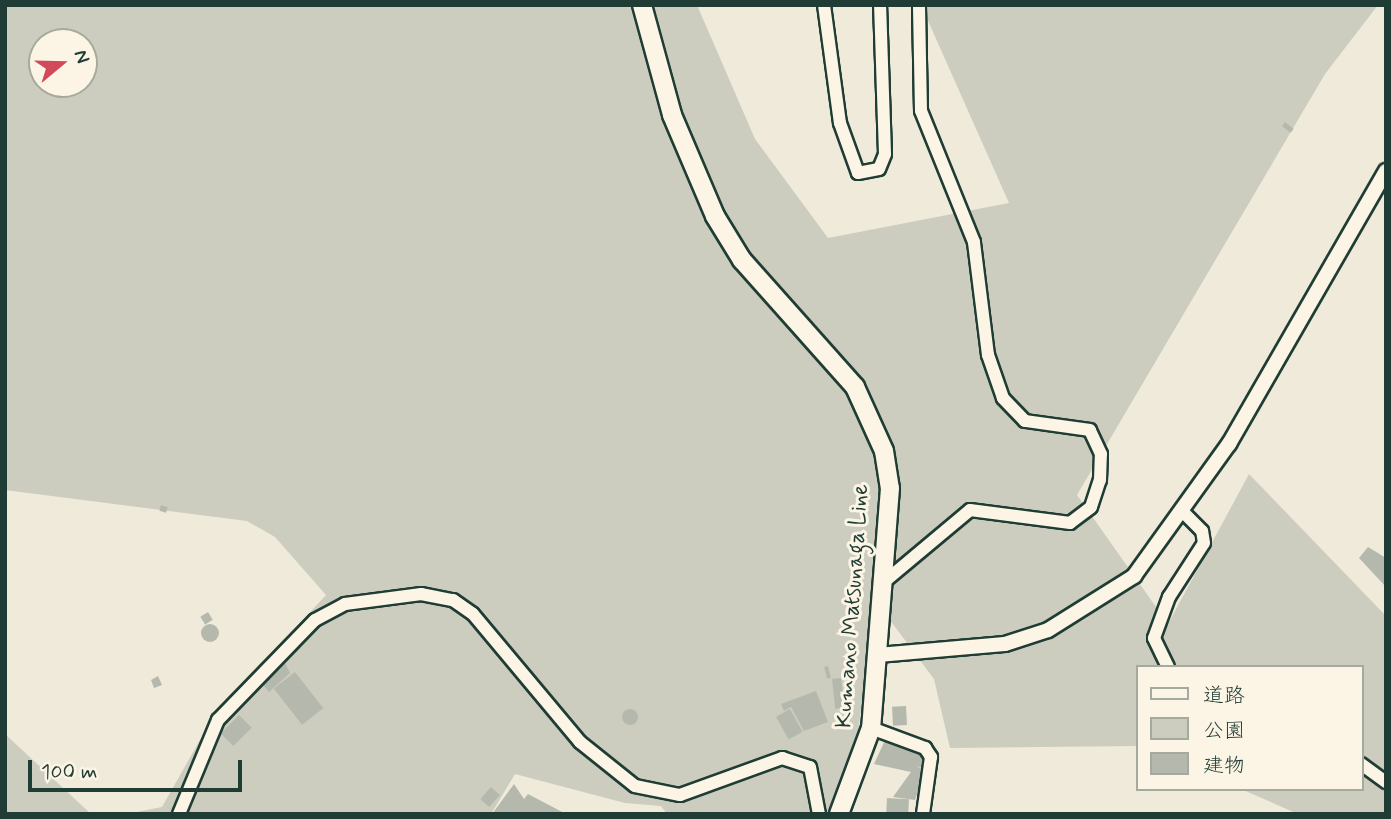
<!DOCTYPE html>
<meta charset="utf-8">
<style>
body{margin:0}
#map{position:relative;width:1391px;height:819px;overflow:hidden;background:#efeada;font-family:Mynerve,"Klee One",sans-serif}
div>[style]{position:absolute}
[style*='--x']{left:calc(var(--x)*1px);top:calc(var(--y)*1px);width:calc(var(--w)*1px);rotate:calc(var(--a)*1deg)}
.green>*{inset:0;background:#cccdbf}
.building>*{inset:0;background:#b5b9ad;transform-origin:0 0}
.round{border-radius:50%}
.roads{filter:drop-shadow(2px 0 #1f3d34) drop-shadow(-2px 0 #1f3d34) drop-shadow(0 2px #1f3d34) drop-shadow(0 -2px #1f3d34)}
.minor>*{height:12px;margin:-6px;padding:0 6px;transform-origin:6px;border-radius:6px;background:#fcf5e5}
.tertiary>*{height:14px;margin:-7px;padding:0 7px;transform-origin:7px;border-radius:7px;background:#fcf5e5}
.secondary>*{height:18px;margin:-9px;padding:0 9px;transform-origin:9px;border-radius:9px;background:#fcf5e5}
span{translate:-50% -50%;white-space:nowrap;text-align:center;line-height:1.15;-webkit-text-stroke:6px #fcf5e5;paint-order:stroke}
.street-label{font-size:23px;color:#1f3d34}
.frame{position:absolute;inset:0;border:7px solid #1f3d34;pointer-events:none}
.legend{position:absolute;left:1136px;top:665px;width:228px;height:126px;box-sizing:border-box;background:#fcf5e5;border:2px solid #a4ab9e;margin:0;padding:9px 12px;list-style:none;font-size:21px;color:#1f3d34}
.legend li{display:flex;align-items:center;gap:14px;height:35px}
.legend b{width:35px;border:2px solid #a4ab9e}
.north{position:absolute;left:28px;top:28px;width:70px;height:70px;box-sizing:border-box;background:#fcf5e5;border:2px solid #a4ab9e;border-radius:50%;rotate:71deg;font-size:19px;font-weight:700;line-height:28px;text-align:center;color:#1f3d34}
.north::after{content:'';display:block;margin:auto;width:24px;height:32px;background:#d1495b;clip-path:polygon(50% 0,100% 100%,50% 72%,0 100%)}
.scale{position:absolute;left:28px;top:760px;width:214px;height:32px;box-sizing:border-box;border:4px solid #1f3d34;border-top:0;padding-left:9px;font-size:21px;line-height:24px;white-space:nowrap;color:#1f3d34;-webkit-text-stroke:5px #fcf5e5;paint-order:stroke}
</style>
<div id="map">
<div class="green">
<i style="clip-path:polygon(evenodd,5px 5px,697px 5px,755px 139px,828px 238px,1009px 203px,921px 5px,1378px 5px,1325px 74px,1077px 495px,1168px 624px,1249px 474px,1386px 616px,1386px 814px,1298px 814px,1241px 789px,1361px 789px,1361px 667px,1137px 667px,1137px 746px,950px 748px,934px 679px,875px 600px,854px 763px,834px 814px,667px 814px,661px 806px,625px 803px,515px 774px,491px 814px,127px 814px,162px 807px,213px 717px,326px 595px,275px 537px,247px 521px,5px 490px,5px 5px,42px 42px,84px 42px,84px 84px,42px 84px,42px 42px)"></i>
<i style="clip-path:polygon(5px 734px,91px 814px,5px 814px)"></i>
</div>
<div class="building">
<i style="left:1285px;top:122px;width:11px;height:5px;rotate:38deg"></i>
<i style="left:161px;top:505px;width:7px;height:6px;rotate:16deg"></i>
<i style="clip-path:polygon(1368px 547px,1386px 558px,1386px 587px,1359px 558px)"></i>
<i style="left:208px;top:612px;width:9px;height:9px;rotate:58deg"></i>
<i class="round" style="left:201px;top:624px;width:18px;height:18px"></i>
<i style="clip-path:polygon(284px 661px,290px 673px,269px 692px,259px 680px)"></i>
<i style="left:828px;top:666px;width:12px;height:4px;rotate:76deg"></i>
<i style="left:295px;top:672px;width:46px;height:27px;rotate:52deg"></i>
<i style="clip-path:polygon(158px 676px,162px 685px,154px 688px,151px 680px)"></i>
<i style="left:841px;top:678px;width:30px;height:9px;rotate:84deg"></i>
<i style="clip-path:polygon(816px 691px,828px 722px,804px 731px,791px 707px,784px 711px,781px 704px)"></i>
<i style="left:906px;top:706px;width:19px;height:14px;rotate:87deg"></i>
<i style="left:790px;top:709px;width:26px;height:16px;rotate:61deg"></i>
<i class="round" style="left:622px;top:709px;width:16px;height:16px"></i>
<i style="left:239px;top:715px;width:18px;height:26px;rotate:45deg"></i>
<i style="clip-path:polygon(886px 738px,926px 756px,926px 769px,916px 766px,925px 770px,915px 800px,893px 797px,911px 772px,874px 764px)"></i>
<i style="clip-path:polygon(514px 784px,524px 799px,528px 794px,566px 814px,492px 814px)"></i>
<i style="left:491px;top:787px;width:12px;height:16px;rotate:42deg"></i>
<i style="left:887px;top:798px;width:22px;height:16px;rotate:3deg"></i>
</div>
<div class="roads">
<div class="minor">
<i style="--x:824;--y:5;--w:119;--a:82.3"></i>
<i style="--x:840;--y:123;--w:53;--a:70.2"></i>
<i style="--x:858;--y:173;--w:21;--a:-11"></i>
<i style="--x:879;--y:169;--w:16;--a:-68"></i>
<i style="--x:885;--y:154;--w:149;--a:-91.9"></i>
<i style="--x:884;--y:582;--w:112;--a:-39.9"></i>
<i style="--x:970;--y:510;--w:101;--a:7.4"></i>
<i style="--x:1070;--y:523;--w:26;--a:-37"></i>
<i style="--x:1091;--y:507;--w:28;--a:-72"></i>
<i style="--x:1100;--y:480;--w:26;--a:-88"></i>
<i style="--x:1101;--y:454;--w:26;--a:-115"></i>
<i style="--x:1090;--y:430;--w:66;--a:-172.1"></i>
<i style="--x:1025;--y:421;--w:32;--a:-134"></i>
<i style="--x:1003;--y:398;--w:46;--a:-109.2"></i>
<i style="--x:988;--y:355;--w:114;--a:-97.1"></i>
<i style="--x:974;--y:242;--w:141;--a:-112"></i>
<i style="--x:921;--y:111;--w:106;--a:-91.1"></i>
<i style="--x:1168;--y:667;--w:32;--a:-116"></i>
<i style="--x:1154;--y:638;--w:44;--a:-69.9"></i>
<i style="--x:1169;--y:597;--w:64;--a:-57.1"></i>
<i style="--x:1204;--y:543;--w:12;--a:-99"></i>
<i style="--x:1202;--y:531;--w:25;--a:-135"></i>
<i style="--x:871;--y:728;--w:58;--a:20.3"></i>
<i style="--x:925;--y:748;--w:11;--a:56"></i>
<i style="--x:931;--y:757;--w:58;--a:98"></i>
<i style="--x:1361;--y:764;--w:31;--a:36"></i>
<i style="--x:179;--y:814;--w:102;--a:-67.5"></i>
<i style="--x:218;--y:720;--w:139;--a:-45.9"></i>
<i style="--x:315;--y:620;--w:34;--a:-28"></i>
<i style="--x:345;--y:604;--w:77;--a:-7.5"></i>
<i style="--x:421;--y:594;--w:33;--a:11"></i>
<i style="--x:453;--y:600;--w:24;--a:35"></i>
<i style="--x:473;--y:614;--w:167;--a:50.1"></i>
<i style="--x:580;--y:742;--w:70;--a:38.7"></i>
<i style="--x:635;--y:786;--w:46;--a:11.3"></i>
<i style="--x:680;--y:795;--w:109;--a:-19.9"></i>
<i style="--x:782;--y:758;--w:29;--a:18"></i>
<i style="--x:810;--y:767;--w:48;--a:79.2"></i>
</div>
<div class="tertiary">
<i style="--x:878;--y:655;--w:127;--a:-5"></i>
<i style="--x:1005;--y:644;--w:45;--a:-18"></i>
<i style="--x:1048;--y:630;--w:102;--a:-32.1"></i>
<i style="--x:1134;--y:576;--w:163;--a:-54.3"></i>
<i style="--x:1229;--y:444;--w:315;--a:-60.1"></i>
</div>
<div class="secondary">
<i style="--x:642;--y:5;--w:114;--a:74.7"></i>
<i style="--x:672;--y:115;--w:110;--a:66.9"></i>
<i style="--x:715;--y:216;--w:52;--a:58.5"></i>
<i style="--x:742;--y:260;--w:170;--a:48.3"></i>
<i style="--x:855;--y:387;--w:70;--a:65.6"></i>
<i style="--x:884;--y:451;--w:37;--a:81"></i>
<i style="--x:890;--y:488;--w:241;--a:94.5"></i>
<i style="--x:871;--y:728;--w:92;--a:110.4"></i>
</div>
</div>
<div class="street-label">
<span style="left:853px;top:606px;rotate:-86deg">Kumano Matsunaga Line</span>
</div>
<div class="frame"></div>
<ul class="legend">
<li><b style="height:9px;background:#fcf5e5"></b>道路</li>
<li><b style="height:19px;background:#cccdbf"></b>公園</li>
<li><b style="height:19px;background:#b5b9ad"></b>建物</li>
</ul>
<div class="north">N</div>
<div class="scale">100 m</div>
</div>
